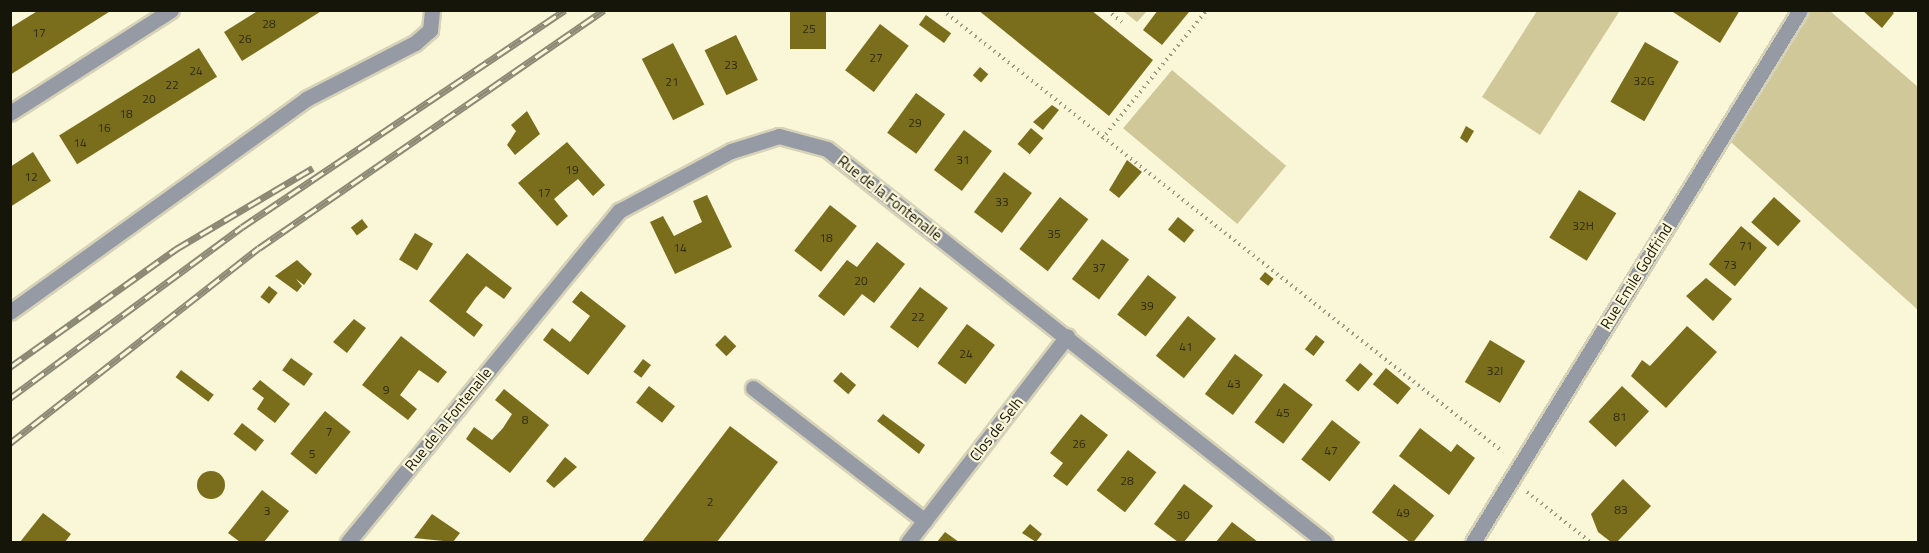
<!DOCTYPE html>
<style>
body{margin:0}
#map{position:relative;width:1929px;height:553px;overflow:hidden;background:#faf6d8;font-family:"Titillium Web",sans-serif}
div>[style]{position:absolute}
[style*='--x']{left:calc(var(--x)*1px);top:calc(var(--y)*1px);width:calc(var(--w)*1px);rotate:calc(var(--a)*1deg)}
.green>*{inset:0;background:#d0c898;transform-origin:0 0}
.building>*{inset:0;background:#7a6e1d;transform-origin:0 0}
.round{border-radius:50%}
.path>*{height:4px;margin-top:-2px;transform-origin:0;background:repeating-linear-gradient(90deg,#9d9a84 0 1.5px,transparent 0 6px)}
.roads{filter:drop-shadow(2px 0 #d6d2b7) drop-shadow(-2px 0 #d6d2b7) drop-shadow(0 2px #d6d2b7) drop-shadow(0 -2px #d6d2b7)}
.minor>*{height:15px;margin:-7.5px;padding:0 7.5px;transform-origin:7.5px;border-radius:7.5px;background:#969aa5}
.rail>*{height:7px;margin-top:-3.5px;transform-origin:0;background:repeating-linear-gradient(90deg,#faf6d8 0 14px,#8c8a75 0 28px);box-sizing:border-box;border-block:2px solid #8c8a75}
span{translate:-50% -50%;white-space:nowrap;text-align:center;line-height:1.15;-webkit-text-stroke:4.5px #faf6d8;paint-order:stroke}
.number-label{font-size:12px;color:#2f2b0f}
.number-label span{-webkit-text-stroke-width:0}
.street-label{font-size:15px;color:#16150a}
.frame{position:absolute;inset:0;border:12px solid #16150a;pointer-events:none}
</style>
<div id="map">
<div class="green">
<i style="clip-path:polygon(1123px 11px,1147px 11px,1137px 22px)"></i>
<i style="clip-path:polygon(1537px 11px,1619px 12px,1540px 135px,1482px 97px)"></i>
<i style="clip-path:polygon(1800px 11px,1830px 11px,1918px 87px,1918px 310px,1723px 135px)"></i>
<i style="left:1172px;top:70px;width:149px;height:76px;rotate:40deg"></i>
</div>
<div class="building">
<i style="clip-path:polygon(39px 10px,112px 10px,10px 75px,10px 28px)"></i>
<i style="clip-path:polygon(259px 10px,323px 10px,242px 61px,224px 32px)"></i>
<i style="left:790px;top:10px;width:36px;height:39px"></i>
<i style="clip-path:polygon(978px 10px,1091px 10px,1153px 60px,1109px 116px)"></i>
<i style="clip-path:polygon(1158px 10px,1189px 12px,1162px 45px,1143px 30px)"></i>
<i style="clip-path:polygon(1670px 10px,1740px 10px,1720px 43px)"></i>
<i style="clip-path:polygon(1862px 10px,1891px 10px,1894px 13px,1882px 28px)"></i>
<i style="left:926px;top:15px;width:31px;height:12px;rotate:36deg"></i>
<i style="left:880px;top:24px;width:36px;height:58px;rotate:37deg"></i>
<i style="left:736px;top:35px;width:50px;height:35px;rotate:64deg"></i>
<i style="left:1645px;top:42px;width:39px;height:69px;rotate:30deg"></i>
<i style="left:673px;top:43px;width:69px;height:35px;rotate:63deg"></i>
<i style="left:199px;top:48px;width:34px;height:165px;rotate:58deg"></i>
<i style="left:980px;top:67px;width:11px;height:11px;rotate:41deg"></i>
<i style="left:916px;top:93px;width:36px;height:49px;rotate:36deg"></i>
<i style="clip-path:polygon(1052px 105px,1059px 110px,1043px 130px,1033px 122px)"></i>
<i style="clip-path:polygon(527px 111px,540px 134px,515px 155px,507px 145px,516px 131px,511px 125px)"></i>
<i style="clip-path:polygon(1466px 126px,1474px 131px,1467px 143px,1460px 138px)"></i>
<i style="left:1031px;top:128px;width:16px;height:21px;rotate:40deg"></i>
<i style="left:964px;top:130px;width:35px;height:50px;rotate:37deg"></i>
<i style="clip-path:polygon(567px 142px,605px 185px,593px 196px,578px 179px,568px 187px,554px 199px,568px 216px,557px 226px,518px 183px)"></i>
<i style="clip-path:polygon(33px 152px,51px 181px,10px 207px,10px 167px)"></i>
<i style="clip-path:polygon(1127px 160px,1142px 172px,1119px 198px,1109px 190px)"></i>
<i style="left:1004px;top:172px;width:35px;height:50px;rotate:37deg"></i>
<i style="left:1579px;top:190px;width:44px;height:56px;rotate:32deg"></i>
<i style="clip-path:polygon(707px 195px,732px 247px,675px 274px,650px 222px,663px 216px,674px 236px,702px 222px,693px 201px)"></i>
<i style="left:1060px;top:197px;width:36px;height:66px;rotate:38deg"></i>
<i style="left:1774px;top:197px;width:36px;height:34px;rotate:42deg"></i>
<i style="left:830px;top:205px;width:34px;height:58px;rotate:38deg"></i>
<i style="left:1178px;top:217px;width:21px;height:16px;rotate:39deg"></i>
<i style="left:362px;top:219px;width:10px;height:14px;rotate:53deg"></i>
<i style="left:1741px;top:226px;width:34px;height:50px;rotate:40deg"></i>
<i style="left:415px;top:233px;width:21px;height:31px;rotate:31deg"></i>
<i style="left:1102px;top:239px;width:34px;height:50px;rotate:37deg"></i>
<i style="clip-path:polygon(877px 242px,905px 264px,874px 303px,862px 294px,844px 316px,818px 296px,847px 260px,857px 267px)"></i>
<i style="clip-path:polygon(467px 253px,512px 288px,504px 299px,486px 286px,475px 299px,466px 312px,483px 325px,474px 337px,429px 301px)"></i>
<i style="clip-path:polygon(297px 260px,312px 274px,304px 285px,296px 279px,302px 286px,297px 292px,275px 276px)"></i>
<i style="left:1265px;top:272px;width:11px;height:9px;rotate:38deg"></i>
<i style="left:1148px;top:275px;width:36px;height:50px;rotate:38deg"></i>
<i style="clip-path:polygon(1706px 278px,1732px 299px,1713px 321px,1686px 296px)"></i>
<i style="left:269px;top:286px;width:11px;height:14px;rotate:38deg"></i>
<i style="left:920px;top:287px;width:35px;height:50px;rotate:37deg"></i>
<i style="clip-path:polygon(581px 291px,626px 326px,588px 375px,543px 340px,552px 328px,570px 342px,590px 316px,572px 302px)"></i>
<i style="left:1188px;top:316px;width:36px;height:51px;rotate:39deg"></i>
<i style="clip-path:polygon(354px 319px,366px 328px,347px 353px,333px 342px)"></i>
<i style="left:967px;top:324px;width:35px;height:49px;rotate:37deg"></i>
<i style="clip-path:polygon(1687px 326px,1717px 352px,1666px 408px,1631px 376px,1642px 360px,1650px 366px)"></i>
<i style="left:725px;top:335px;width:16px;height:14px;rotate:45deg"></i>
<i style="left:1316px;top:335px;width:11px;height:18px;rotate:38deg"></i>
<i style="clip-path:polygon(401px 336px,447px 372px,438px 383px,419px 370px,409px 383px,400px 395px,417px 409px,408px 420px,362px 385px)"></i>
<i style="left:1490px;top:340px;width:41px;height:49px;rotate:31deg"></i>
<i style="left:1235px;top:354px;width:35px;height:50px;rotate:37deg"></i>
<i style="left:291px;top:358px;width:27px;height:15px;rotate:36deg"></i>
<i style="left:643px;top:359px;width:10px;height:16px;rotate:37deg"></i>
<i style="left:1360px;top:363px;width:17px;height:23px;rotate:40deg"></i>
<i style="left:1386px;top:368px;width:32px;height:21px;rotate:39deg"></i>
<i style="left:181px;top:370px;width:41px;height:9px;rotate:37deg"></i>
<i style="left:841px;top:372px;width:20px;height:12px;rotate:41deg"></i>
<i style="clip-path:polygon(260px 380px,290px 404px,275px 423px,257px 409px,264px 398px,252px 389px)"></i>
<i style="left:1284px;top:383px;width:36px;height:49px;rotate:37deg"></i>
<i style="left:649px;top:386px;width:33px;height:21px;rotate:38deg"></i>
<i style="left:1622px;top:386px;width:37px;height:49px;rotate:43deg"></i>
<i style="clip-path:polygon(504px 389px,549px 425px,510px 473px,466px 439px,474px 427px,492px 440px,503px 428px,512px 414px,495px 400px)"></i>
<i style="left:325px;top:411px;width:33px;height:55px;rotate:39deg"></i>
<i style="clip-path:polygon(883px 414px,925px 445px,919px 454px,877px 421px)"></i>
<i style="clip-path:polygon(1081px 414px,1108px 435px,1067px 486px,1053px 476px,1063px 463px,1050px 453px)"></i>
<i style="left:1332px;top:420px;width:36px;height:50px;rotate:38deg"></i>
<i style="left:242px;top:423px;width:28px;height:14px;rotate:38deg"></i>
<i style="clip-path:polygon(730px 426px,778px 462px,717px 542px,642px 542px)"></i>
<i style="clip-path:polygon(1420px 428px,1451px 452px,1457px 444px,1475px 458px,1449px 495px,1399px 456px)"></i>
<i style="left:1128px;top:450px;width:36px;height:51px;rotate:38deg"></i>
<i style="clip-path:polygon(565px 457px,577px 467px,554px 488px,546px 481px)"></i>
<i class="round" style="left:197px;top:471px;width:28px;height:28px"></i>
<i style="clip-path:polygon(1623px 479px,1651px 506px,1617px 542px,1611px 542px,1598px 532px,1591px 514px)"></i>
<i style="clip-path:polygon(1184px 484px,1213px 506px,1184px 542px,1178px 542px,1154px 524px)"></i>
<i style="left:1394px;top:484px;width:51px;height:36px;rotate:38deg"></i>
<i style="clip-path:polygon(262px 490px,289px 511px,264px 542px,240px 542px,228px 533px)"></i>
<i style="clip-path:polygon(43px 513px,71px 534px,65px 542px,20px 542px)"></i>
<i style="clip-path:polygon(432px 514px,460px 533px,453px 542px,414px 538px)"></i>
<i style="clip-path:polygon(1232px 522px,1258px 542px,1216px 542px)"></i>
<i style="clip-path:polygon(1030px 524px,1042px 534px,1036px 542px,1022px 533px)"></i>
<i style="clip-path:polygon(945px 532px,959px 542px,937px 542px)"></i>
</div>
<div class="path">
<i style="--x:942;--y:10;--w:714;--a:38.23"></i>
<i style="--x:1107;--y:10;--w:19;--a:39"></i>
<i style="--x:1102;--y:139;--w:166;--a:-50.9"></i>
<i style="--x:1527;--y:492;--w:80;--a:38.4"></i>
</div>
<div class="roads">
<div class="minor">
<i style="--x:10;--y:113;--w:191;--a:-32.6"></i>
<i style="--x:10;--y:312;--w:365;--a:-35.7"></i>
<i style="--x:306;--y:99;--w:123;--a:-27.2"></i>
<i style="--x:415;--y:43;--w:20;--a:-41"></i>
<i style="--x:430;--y:30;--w:20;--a:-84"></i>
<i style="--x:753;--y:388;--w:217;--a:37.7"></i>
<i style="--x:348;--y:542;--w:428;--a:-50.7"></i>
<i style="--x:619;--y:211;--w:127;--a:-28.2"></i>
<i style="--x:731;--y:151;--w:50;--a:-17.4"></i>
<i style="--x:779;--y:136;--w:50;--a:15.2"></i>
<i style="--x:827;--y:149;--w:634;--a:38.28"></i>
<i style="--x:908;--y:542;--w:260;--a:-52.3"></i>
<i style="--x:1473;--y:542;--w:624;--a:-58.42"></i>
</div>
</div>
<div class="rail">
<i style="--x:10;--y:367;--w:204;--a:-35.4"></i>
<i style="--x:176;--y:249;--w:159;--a:-30.6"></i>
<i style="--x:10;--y:398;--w:288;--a:-36.4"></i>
<i style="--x:242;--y:227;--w:389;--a:-33.9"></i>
<i style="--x:10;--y:443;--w:316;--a:-38.1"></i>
<i style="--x:259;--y:248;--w:419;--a:-34.6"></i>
</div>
<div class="number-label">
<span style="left:269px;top:24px">28</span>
<span style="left:809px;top:29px">25</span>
<span style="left:39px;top:33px">17</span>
<span style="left:245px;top:39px">26</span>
<span style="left:876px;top:58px">27</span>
<span style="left:731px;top:65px">23</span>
<span style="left:196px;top:71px">24</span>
<span style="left:1644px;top:81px">32G</span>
<span style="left:672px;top:82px">21</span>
<span style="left:172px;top:85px">22</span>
<span style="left:149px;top:99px">20</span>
<span style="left:126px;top:114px">18</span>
<span style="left:915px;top:123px">29</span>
<span style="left:104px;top:128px">16</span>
<span style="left:80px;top:143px">14</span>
<span style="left:963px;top:160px">31</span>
<span style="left:572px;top:170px">19</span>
<span style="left:31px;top:177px">12</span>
<span style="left:544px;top:193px">17</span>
<span style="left:1002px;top:202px">33</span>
<span style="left:1583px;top:226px">32H</span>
<span style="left:1054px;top:234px">35</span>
<span style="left:826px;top:238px">18</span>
<span style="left:1746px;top:246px">71</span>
<span style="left:680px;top:248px">14</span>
<span style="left:1730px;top:265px">73</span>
<span style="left:1099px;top:268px">37</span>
<span style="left:861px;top:281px">20</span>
<span style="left:1147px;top:306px">39</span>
<span style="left:918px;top:317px">22</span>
<span style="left:1186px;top:347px">41</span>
<span style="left:966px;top:354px">24</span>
<span style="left:1495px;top:371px">32I</span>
<span style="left:1234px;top:384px">43</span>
<span style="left:386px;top:390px">9</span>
<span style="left:1283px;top:413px">45</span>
<span style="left:1620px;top:417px">81</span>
<span style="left:525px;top:420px">8</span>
<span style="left:329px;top:432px">7</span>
<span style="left:1079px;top:444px">26</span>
<span style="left:1331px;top:451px">47</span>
<span style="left:312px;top:454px">5</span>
<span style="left:1127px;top:481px">28</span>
<span style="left:710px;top:502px">2</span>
<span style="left:1621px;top:510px">83</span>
<span style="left:267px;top:511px">3</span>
<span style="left:1403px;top:513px">49</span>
<span style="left:1183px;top:515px">30</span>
</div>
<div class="street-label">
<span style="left:890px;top:198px;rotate:38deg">Rue de la Fontenalle</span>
<span style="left:1636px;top:276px;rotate:-58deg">Rue Emile Godfrind</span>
<span style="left:448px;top:419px;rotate:-51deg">Rue de la Fontenalle</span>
<span style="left:996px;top:429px;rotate:-52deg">Clos de Selh</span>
</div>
<div class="frame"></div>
</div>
